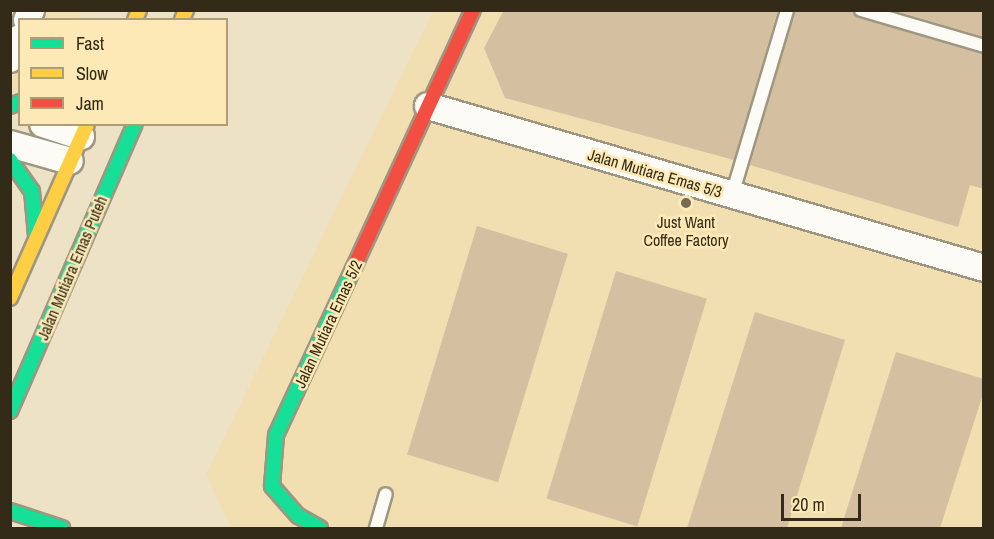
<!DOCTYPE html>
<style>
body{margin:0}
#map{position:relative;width:994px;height:539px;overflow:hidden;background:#ede2c6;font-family:"Archivo Narrow",sans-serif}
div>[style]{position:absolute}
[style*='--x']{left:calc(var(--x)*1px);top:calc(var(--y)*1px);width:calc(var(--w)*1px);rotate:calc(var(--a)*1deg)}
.built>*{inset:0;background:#f1dfb2}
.building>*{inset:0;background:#d4c0a0;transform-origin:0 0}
.roads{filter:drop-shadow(2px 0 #9e9680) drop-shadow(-2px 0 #9e9680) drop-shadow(0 2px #9e9680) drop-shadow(0 -2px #9e9680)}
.lane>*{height:12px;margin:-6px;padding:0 6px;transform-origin:6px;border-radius:6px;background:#fcfbf6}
.street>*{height:26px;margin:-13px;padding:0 13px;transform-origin:13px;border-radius:13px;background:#fcfbf6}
.fast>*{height:14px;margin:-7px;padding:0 7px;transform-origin:7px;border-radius:7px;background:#16e098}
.slow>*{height:14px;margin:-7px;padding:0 7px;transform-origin:7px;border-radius:7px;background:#ffcf43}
.jam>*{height:14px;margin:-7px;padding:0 7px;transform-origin:7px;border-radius:7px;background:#f24e42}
.dots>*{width:16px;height:16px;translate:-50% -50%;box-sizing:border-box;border:3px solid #fde9b6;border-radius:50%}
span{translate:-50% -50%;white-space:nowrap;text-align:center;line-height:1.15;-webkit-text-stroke:5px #fde9b6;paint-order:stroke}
.street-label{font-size:16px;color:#332b17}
.poi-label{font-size:16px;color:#332b17}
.frame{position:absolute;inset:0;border:12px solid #332b17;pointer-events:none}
.legend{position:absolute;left:18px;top:18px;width:210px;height:108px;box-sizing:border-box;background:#fde9b6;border:2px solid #ac9d76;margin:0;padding:8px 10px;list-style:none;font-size:18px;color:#332b17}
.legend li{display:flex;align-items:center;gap:12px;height:30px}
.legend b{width:30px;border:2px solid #ac9d76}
.scale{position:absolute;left:781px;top:494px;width:80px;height:27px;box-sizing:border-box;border:3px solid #332b17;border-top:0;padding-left:8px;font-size:18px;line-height:21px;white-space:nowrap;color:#332b17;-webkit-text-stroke:4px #fde9b6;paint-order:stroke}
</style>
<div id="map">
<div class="built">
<i style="clip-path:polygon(11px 11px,82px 11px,78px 19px,20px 20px,19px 89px,11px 94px)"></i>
<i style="clip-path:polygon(433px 11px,983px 11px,983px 528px,231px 528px,206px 474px)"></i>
</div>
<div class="building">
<i style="clip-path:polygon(504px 10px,778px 10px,734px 160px,505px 98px,484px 48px)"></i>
<i style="clip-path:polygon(795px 10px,853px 10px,859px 18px,984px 54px,984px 189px,970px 185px,958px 227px,750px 165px)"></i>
<i style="clip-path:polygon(892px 10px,984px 10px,984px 37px)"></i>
<i style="left:477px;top:226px;width:95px;height:239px;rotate:17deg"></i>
<i style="left:616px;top:271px;width:95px;height:238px;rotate:17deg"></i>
<i style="clip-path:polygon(755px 312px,845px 340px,787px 528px,687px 528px)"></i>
<i style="clip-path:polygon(896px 352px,984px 379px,984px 391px,940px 528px,841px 528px)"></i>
</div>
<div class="roads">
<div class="lane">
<i style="--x:861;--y:10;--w:128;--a:16.3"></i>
<i style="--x:732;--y:195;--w:193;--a:-73.4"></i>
<i style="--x:376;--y:528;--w:35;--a:-74"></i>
</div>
<div class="street">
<i style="--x:27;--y:20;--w:11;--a:-68"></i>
<i style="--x:10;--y:59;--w:23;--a:-65"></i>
<i style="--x:428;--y:106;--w:579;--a:16.24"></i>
<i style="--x:43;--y:124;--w:40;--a:18"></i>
<i style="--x:10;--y:144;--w:62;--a:15.8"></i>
</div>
<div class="fast">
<i style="--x:10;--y:106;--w:11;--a:-22"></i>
<i style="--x:10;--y:160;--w:38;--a:55"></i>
<i style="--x:32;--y:191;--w:45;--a:84.9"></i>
<i style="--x:10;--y:411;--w:313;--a:-66.5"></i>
<i style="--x:10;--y:511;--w:55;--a:18.1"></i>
<i style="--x:320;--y:528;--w:25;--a:-151"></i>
<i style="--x:298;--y:516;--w:40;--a:-131"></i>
<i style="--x:272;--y:486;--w:51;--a:-85.5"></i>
<i style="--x:276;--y:435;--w:187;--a:-65.1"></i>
</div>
<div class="slow">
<i style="--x:135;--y:20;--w:11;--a:-68"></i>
<i style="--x:182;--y:20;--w:11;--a:-68"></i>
<i style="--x:10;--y:298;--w:190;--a:-66.1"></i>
</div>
<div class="jam">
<i style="--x:355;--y:265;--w:281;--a:-65.2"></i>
</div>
</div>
<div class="dots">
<i style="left:686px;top:203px;background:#746b54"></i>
</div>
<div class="street-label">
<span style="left:655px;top:173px;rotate:16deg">Jalan Mutiara Emas 5/3</span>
<span style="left:72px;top:268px;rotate:-67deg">Jalan Mutiara Emas Puteh</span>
<span style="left:328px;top:324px;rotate:-65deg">Jalan Mutiara Emas 5/2</span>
</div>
<div class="poi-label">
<span style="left:686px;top:231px">Just Want<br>Coffee Factory</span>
</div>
<div class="frame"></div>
<ul class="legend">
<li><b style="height:8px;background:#16e098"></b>Fast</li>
<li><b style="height:8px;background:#ffcf43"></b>Slow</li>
<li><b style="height:8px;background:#f24e42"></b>Jam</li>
</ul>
<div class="scale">20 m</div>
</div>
